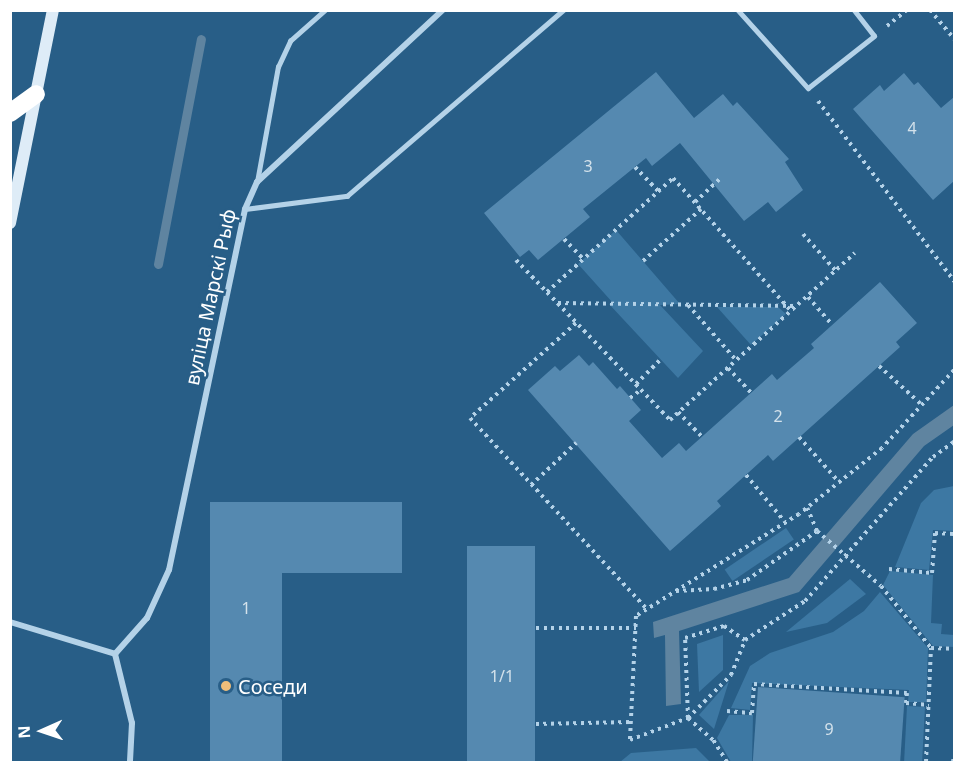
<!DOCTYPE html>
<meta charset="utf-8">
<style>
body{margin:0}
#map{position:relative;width:965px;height:773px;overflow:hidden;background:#285e87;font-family:"Noto Sans",sans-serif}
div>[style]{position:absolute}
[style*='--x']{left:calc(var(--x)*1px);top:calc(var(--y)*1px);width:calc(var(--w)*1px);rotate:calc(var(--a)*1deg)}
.green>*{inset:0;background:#3d78a3;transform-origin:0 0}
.water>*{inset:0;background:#5f84a0}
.stream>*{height:9px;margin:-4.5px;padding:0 4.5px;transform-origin:4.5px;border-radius:4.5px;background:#5f84a0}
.building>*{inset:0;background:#5589b0;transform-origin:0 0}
.path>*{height:4px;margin-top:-2px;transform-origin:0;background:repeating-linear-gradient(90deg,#b4d2e8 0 3px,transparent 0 7.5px)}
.lane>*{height:4.5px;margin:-2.25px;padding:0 2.25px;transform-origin:2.25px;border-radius:2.25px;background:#b4d2e8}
.street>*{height:6px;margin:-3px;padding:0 3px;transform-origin:3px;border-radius:3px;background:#b4d2e8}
.secondary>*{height:12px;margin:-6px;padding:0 6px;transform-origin:6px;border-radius:6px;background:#deecf7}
.highway>*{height:18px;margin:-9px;padding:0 9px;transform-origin:9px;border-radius:9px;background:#fff}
.dots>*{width:16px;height:16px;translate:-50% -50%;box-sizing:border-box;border:3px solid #285e87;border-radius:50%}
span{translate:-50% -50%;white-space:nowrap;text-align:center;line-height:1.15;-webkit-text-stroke:5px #285e87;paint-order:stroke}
.number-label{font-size:16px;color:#d4e2eb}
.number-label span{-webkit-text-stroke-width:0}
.street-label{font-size:20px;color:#fff}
.poi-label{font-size:20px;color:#fff}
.left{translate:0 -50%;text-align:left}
.frame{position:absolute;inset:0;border:12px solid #fff;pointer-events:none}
.north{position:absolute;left:12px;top:701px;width:60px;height:60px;-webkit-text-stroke:4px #285e87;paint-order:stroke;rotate:267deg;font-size:16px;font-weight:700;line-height:24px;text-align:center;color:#fff}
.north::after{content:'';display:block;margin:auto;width:21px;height:27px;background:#fff;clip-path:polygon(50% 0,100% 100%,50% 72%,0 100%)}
</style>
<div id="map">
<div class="green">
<i style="clip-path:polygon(616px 230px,680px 304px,660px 305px,703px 351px,678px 378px,609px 304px,613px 303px,578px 264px)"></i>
<i style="clip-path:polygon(717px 307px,778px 307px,786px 314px,751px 345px)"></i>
<i style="clip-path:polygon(954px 486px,954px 531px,933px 530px,929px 570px,895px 567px,921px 503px,934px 490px)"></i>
<i style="left:786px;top:528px;width:14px;height:74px;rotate:56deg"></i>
<i style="clip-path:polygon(890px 571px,933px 575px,931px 623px,942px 624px,941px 634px,954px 635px,954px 647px,933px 646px,883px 585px)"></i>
<i style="clip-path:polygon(850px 579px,866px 594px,827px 623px,786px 632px)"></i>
<i style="clip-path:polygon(880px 592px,928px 648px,926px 702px,908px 702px,909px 690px,752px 683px,750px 710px,731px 708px,750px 666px,770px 653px,833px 632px,864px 611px)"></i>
<i style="clip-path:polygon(723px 635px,723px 670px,699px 692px,697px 644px)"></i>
<i style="clip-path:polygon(729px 681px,714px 729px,699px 715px)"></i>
<i style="left:907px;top:706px;width:18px;height:56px;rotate:3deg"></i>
<i style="clip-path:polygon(729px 715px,753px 715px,752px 762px,731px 762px,717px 738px)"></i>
<i style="clip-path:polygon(696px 748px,710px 762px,620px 762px,631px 753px)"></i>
</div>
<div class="water">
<i style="clip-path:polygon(954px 405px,954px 425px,924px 446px,799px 592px,679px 631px,681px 704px,666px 706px,665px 635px,654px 638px,653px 622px,789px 578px,913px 434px)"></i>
</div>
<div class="stream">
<i style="--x:158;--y:264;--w:229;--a:-79.2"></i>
</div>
<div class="building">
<i style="clip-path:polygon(656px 72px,694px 118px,723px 94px,733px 106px,737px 102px,789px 159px,785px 162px,803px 190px,776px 212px,768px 202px,744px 221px,680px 143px,652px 166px,646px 158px,583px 209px,590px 217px,538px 260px,529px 250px,520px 257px,484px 213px)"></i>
<i style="clip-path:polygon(904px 73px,914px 85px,918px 82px,941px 108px,954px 97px,954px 181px,933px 200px,853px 109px,880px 85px,884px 91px)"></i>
<i style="clip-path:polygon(880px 282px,917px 323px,896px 342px,900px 347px,773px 461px,768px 455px,717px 501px,721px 506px,670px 551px,528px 390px,555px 366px,560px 371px,579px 355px,589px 366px,593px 362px,617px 389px,620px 386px,641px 410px,629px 421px,662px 458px,679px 443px,686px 451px,772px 374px,777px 380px,814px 348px,811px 344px)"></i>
<i style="clip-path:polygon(210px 502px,402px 502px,402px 573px,282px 573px,282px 762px,210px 762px)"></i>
<i style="left:467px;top:546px;width:68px;height:216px"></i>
<i style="left:758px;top:687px;width:147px;height:75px;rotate:4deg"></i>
</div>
<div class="path">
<i style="--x:930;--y:10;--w:38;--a:50"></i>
<i style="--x:887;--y:26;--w:26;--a:-39"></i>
<i style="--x:818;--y:101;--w:226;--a:52.9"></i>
<i style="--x:635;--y:167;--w:33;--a:46"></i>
<i style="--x:695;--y:202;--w:35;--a:-43"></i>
<i style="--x:803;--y:234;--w:50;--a:48.3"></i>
<i style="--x:564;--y:239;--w:28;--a:46"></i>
<i style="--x:516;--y:260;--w:222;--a:46.1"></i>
<i style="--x:670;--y:420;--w:249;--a:-42.1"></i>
<i style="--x:643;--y:261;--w:78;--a:-41.9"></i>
<i style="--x:547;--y:292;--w:170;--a:-42.1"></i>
<i style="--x:673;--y:178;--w:178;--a:48.4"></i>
<i style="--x:808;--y:297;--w:37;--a:49"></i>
<i style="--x:558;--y:303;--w:238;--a:0.7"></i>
<i style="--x:688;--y:305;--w:73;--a:48.9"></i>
<i style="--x:576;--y:323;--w:142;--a:138.1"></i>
<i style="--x:470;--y:418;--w:260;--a:47.2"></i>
<i style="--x:879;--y:366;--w:58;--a:42.2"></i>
<i style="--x:728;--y:368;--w:34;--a:47"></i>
<i style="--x:954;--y:370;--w:106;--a:132.7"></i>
<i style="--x:882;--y:448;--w:106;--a:141.5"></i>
<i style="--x:799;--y:514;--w:192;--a:148"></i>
<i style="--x:636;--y:616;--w:124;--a:92.8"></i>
<i style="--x:630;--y:740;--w:62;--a:-20.8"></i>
<i style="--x:688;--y:718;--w:61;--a:-45"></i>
<i style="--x:731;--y:675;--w:38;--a:-68"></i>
<i style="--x:745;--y:640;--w:72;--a:-33"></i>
<i style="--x:805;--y:601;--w:193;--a:-48.4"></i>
<i style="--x:933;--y:457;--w:26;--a:-36"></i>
<i style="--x:636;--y:384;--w:35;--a:-45"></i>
<i style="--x:630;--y:398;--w:15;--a:-37"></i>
<i style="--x:678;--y:412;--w:35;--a:46"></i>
<i style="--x:799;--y:437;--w:60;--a:48.4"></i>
<i style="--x:746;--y:475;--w:61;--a:50.3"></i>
<i style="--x:531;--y:485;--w:62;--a:-43"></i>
<i style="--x:817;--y:531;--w:84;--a:40.7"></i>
<i style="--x:881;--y:586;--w:80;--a:51.1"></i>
<i style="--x:931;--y:648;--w:23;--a:2"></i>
<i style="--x:889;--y:569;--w:43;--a:5.3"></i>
<i style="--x:932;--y:573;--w:40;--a:-85.7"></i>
<i style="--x:935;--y:533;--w:19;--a:3"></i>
<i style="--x:676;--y:591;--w:38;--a:-3"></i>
<i style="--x:714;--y:589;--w:34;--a:-15"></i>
<i style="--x:747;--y:580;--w:85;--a:-35"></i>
<i style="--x:817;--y:531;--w:25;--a:-113"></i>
<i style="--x:536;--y:628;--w:100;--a:0"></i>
<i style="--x:727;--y:711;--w:25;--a:5"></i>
<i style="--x:752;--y:713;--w:29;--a:-86"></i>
<i style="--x:754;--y:684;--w:153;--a:3.4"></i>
<i style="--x:907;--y:693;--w:10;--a:96"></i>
<i style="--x:906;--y:703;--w:23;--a:5"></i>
<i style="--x:536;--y:724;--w:95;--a:-1.2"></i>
<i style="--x:727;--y:762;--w:26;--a:-122"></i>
<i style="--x:713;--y:740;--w:33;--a:-139"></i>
<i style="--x:688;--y:718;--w:80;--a:-92.1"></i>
<i style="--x:685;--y:638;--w:41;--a:-17.1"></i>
<i style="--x:724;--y:626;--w:25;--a:34"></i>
<i style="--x:926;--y:762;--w:114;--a:-87.5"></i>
<i style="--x:953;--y:762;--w:7;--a:-82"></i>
</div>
<div class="lane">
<i style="--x:738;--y:10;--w:105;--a:48.1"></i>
<i style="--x:808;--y:88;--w:84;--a:-38.2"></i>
<i style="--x:874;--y:36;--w:33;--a:-128"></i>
<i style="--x:257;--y:182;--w:117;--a:-79.7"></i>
<i style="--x:278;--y:67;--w:29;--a:-65"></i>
<i style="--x:290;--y:41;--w:47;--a:-41.5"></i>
<i style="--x:245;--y:209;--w:103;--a:-7.3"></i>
<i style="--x:347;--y:196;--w:285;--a:-40.7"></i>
</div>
<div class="street">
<i style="--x:10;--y:622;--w:110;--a:16.9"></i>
<i style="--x:115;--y:654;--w:71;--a:76.2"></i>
<i style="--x:132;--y:723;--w:39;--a:93"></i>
<i style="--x:115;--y:654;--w:48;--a:-48.4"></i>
<i style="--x:147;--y:618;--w:53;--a:-65.4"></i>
<i style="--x:169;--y:570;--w:369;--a:-78.1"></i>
<i style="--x:245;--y:209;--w:30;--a:-66"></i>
<i style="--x:257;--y:182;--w:253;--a:-42.8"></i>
</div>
<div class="secondary">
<i style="--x:10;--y:223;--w:217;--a:-78.6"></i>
</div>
<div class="highway">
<i style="--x:10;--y:113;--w:32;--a:-36"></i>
</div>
<div class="dots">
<i style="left:226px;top:686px;background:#f0be7a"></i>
</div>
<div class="number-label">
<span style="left:912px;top:128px">4</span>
<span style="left:588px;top:166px">3</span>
<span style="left:778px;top:416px">2</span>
<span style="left:246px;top:608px">1</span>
<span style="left:502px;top:676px">1/1</span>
<span style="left:829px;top:729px">9</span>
</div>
<div class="street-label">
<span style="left:210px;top:297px;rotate:-78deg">вуліца Марскі Рыф</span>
</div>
<div class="poi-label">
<span class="left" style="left:238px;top:686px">Соседи</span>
</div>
<div class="frame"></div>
<div class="north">N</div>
</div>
